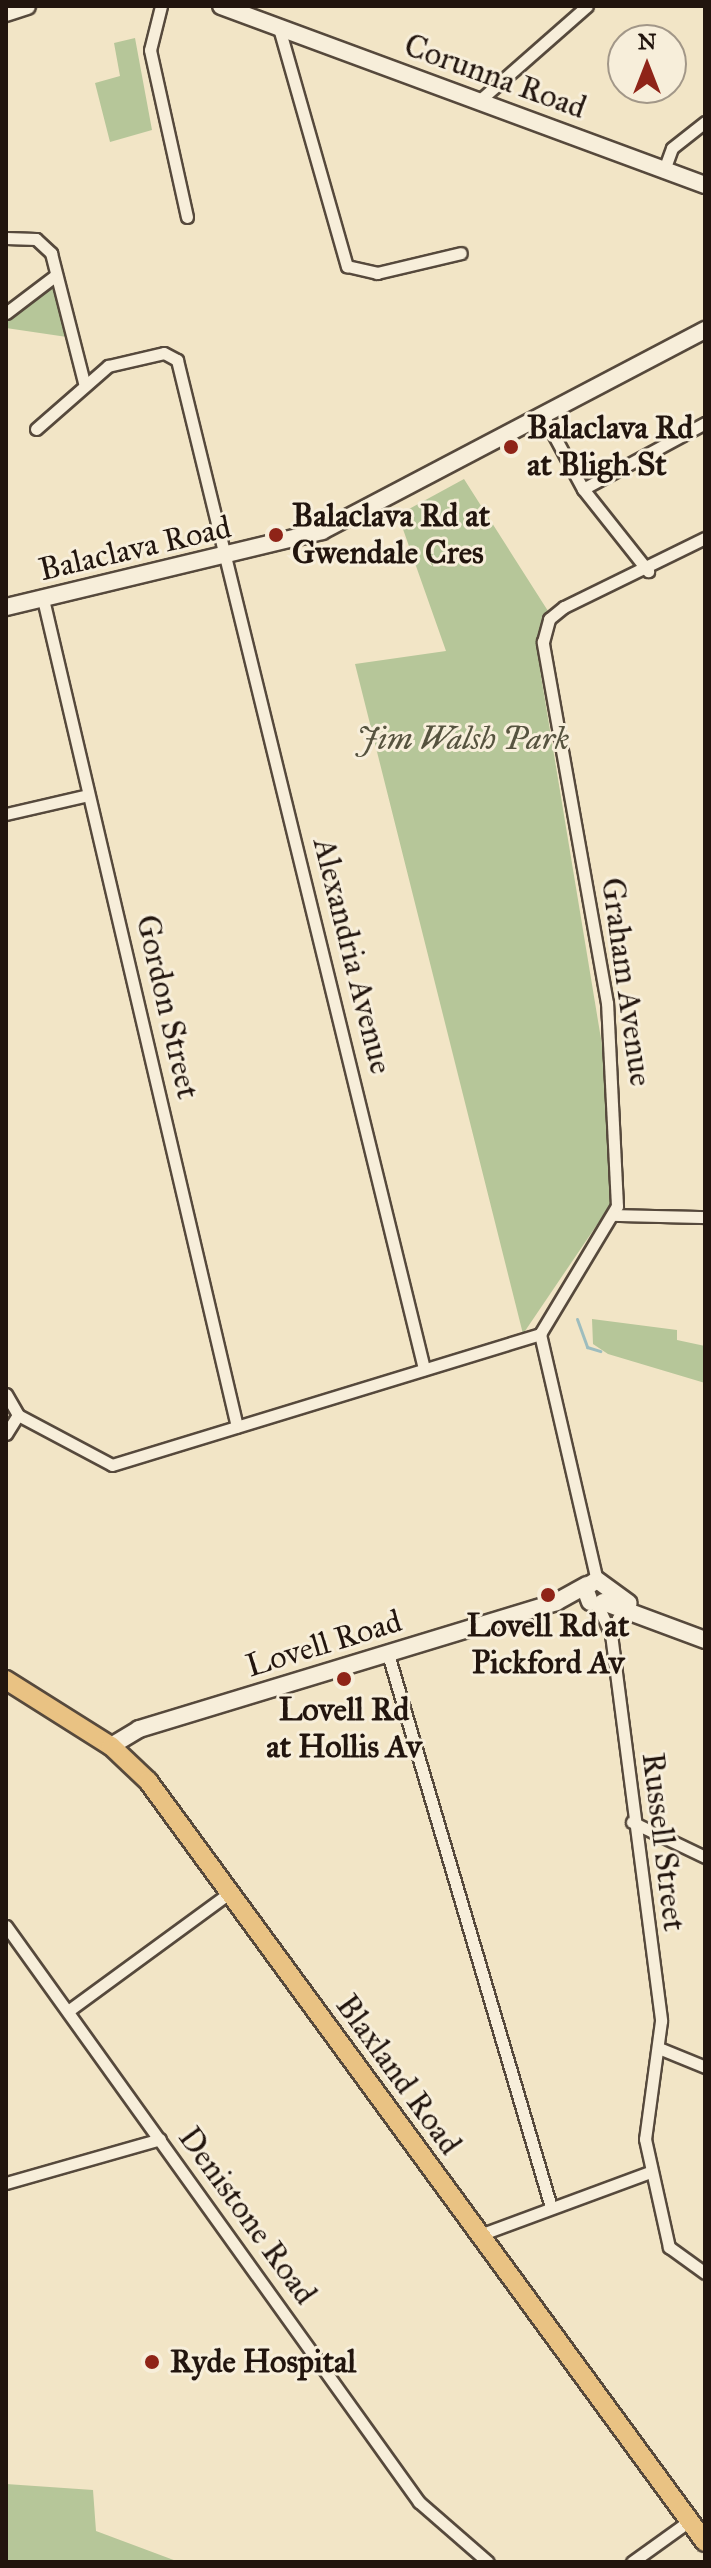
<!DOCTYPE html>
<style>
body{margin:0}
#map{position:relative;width:711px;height:2568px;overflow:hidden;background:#f2e5c6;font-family:"IM FELL Great Primer",serif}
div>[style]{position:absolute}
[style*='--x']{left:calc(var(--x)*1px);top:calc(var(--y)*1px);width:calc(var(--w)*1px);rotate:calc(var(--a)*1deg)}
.green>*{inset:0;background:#b6c699}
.stream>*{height:3px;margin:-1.5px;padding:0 1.5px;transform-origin:1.5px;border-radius:1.5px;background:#9ebdbe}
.roads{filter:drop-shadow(2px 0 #56493c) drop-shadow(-2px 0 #56493c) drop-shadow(0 2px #56493c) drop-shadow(0 -2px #56493c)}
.street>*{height:11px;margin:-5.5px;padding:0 5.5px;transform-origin:5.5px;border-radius:5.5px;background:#f7eeda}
.secondary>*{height:16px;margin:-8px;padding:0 8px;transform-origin:8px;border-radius:8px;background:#f7eeda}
.primary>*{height:18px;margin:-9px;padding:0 9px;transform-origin:9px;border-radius:9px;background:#e9c283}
.dots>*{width:22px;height:22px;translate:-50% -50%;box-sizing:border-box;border:4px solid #f7eeda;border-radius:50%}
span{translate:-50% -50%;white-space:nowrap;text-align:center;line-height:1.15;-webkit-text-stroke:6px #f7eeda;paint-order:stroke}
.street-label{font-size:32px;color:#22150e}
.poi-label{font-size:32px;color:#22150e;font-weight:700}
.left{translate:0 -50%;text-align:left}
.park-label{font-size:32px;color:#56533f;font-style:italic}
.frame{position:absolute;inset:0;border:8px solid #22150e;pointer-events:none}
.north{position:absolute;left:607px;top:24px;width:80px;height:80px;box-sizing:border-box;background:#f7eeda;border:2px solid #a29788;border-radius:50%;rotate:0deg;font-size:22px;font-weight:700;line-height:32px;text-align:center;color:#22150e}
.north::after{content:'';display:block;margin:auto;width:28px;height:36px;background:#8f2418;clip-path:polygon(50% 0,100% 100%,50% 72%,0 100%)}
</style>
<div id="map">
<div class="green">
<i style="clip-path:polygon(135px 38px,152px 130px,110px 142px,95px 83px,120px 76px,114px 43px)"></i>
<i style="clip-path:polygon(52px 285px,67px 337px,6px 328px,6px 320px)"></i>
<i style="clip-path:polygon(464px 479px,548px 611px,537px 639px,541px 676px,603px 1051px,611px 1204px,523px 1334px,355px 664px,446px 651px,398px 515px)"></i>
<i style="clip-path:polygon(592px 1319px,677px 1330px,677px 1340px,705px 1346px,705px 1383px,608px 1354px,593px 1344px)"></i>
<i style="clip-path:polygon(6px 2484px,93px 2490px,96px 2531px,179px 2562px,6px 2562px)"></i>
</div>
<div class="stream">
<i style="--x:577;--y:1319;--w:30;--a:70"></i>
<i style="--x:587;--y:1347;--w:14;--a:17"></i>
</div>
<div class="roads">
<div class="street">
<i style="--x:161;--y:6;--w:45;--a:104"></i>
<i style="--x:150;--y:50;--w:171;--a:77.5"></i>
<i style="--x:279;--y:28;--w:248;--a:74.1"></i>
<i style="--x:347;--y:266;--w:31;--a:13"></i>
<i style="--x:377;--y:273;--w:86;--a:-13.4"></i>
<i style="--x:480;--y:100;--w:142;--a:-41.3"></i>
<i style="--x:664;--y:170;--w:23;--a:-70"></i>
<i style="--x:672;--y:148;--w:42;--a:-38.2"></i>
<i style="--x:6;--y:238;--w:30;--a:2"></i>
<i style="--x:36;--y:239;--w:21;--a:43"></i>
<i style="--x:51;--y:253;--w:137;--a:75.7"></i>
<i style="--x:6;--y:313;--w:63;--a:-37.2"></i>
<i style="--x:544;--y:417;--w:82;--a:61.6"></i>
<i style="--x:583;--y:489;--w:105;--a:51.6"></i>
<i style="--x:36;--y:429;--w:96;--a:-41.2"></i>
<i style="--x:108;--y:366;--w:57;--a:-13.1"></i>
<i style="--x:164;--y:353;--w:15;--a:28"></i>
<i style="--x:177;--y:360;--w:1039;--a:76.24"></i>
<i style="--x:583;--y:489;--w:139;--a:-28.4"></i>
<i style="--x:43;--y:599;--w:850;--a:76.81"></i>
<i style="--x:6;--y:814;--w:84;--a:-13"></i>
<i style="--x:615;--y:1215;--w:90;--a:1.3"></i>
<i style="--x:540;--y:1334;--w:149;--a:-59"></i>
<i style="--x:617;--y:1206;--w:203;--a:-92.8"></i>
<i style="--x:607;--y:1003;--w:367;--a:-100.1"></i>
<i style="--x:543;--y:642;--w:24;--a:-75"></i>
<i style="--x:549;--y:619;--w:19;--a:-39"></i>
<i style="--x:564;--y:607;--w:157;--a:-26.1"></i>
<i style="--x:540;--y:1334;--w:253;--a:77"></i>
<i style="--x:6;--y:1394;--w:24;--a:60"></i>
<i style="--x:18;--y:1415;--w:106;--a:28"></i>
<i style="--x:112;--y:1465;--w:448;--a:-17"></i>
<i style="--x:6;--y:1434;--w:22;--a:-58"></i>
<i style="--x:597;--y:1604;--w:33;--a:65"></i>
<i style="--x:611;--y:1634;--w:390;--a:82.6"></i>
<i style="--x:661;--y:2021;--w:119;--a:97.7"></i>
<i style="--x:645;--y:2139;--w:111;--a:77.5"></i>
<i style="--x:669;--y:2247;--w:44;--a:35.8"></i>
<i style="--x:611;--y:1634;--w:17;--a:-66"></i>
<i style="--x:618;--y:1618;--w:13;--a:-18"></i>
<i style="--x:388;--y:1654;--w:577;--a:73.58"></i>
<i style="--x:632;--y:1822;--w:81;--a:25.6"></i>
<i style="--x:6;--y:1926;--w:709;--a:54.36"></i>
<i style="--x:419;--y:2502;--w:91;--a:41"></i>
<i style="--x:68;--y:2011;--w:200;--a:-36.2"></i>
<i style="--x:661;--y:2049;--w:48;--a:22.2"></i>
<i style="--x:6;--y:2183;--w:160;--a:-15.9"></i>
<i style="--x:477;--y:2236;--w:184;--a:-20.3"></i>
<i style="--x:632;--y:2562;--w:70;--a:-35.7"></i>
</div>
<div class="secondary">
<i style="--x:221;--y:6;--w:516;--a:20.3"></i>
<i style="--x:6;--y:13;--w:22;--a:-18"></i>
<i style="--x:6;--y:607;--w:325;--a:-13.5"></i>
<i style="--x:322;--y:531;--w:433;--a:-27.7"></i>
<i style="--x:590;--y:1602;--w:15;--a:-110"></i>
<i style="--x:585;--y:1588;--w:14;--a:-34"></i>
<i style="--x:597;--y:1580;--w:39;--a:36"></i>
<i style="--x:603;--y:1602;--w:109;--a:20.4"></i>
<i style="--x:111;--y:1746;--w:33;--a:-31"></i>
<i style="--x:139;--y:1729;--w:436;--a:-16.9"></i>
<i style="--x:556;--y:1602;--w:35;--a:-29"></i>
</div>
<div class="primary">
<i style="--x:6;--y:1680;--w:124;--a:32.2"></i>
<i style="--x:111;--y:1746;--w:51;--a:43.4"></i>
<i style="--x:148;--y:1781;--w:943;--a:53.8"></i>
</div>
</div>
<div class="dots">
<i style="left:511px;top:447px;background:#8f2418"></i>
<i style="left:276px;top:535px;background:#8f2418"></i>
<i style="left:548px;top:1595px;background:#8f2418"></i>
<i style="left:344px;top:1679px;background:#8f2418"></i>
<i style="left:152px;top:2362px;background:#8f2418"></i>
</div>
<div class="street-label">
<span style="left:495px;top:77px;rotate:20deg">Corunna Road</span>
<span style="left:135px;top:549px;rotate:-13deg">Balaclava Road</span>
<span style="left:352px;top:956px;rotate:76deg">Alexandria Avenue</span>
<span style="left:626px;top:982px;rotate:82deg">Graham Avenue</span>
<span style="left:167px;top:1007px;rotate:77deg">Gordon Street</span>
<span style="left:324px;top:1644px;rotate:-17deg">Lovell Road</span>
<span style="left:663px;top:1842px;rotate:83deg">Russell Street</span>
<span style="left:398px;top:2075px;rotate:54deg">Blaxland Road</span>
<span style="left:247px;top:2216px;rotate:54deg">Denistone Road</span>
</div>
<div class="poi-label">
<span class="left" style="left:527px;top:447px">Balaclava Rd<br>at Bligh St</span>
<span class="left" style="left:292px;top:535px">Balaclava Rd at<br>Gwendale Cres</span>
<span style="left:548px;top:1645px">Lovell Rd at<br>Pickford Av</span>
<span style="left:344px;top:1729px">Lovell Rd<br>at Hollis Av</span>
<span class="left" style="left:170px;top:2362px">Ryde Hospital</span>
</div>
<div class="park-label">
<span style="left:463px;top:739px">Jim Walsh Park</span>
</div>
<div class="frame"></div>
<div class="north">N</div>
</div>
